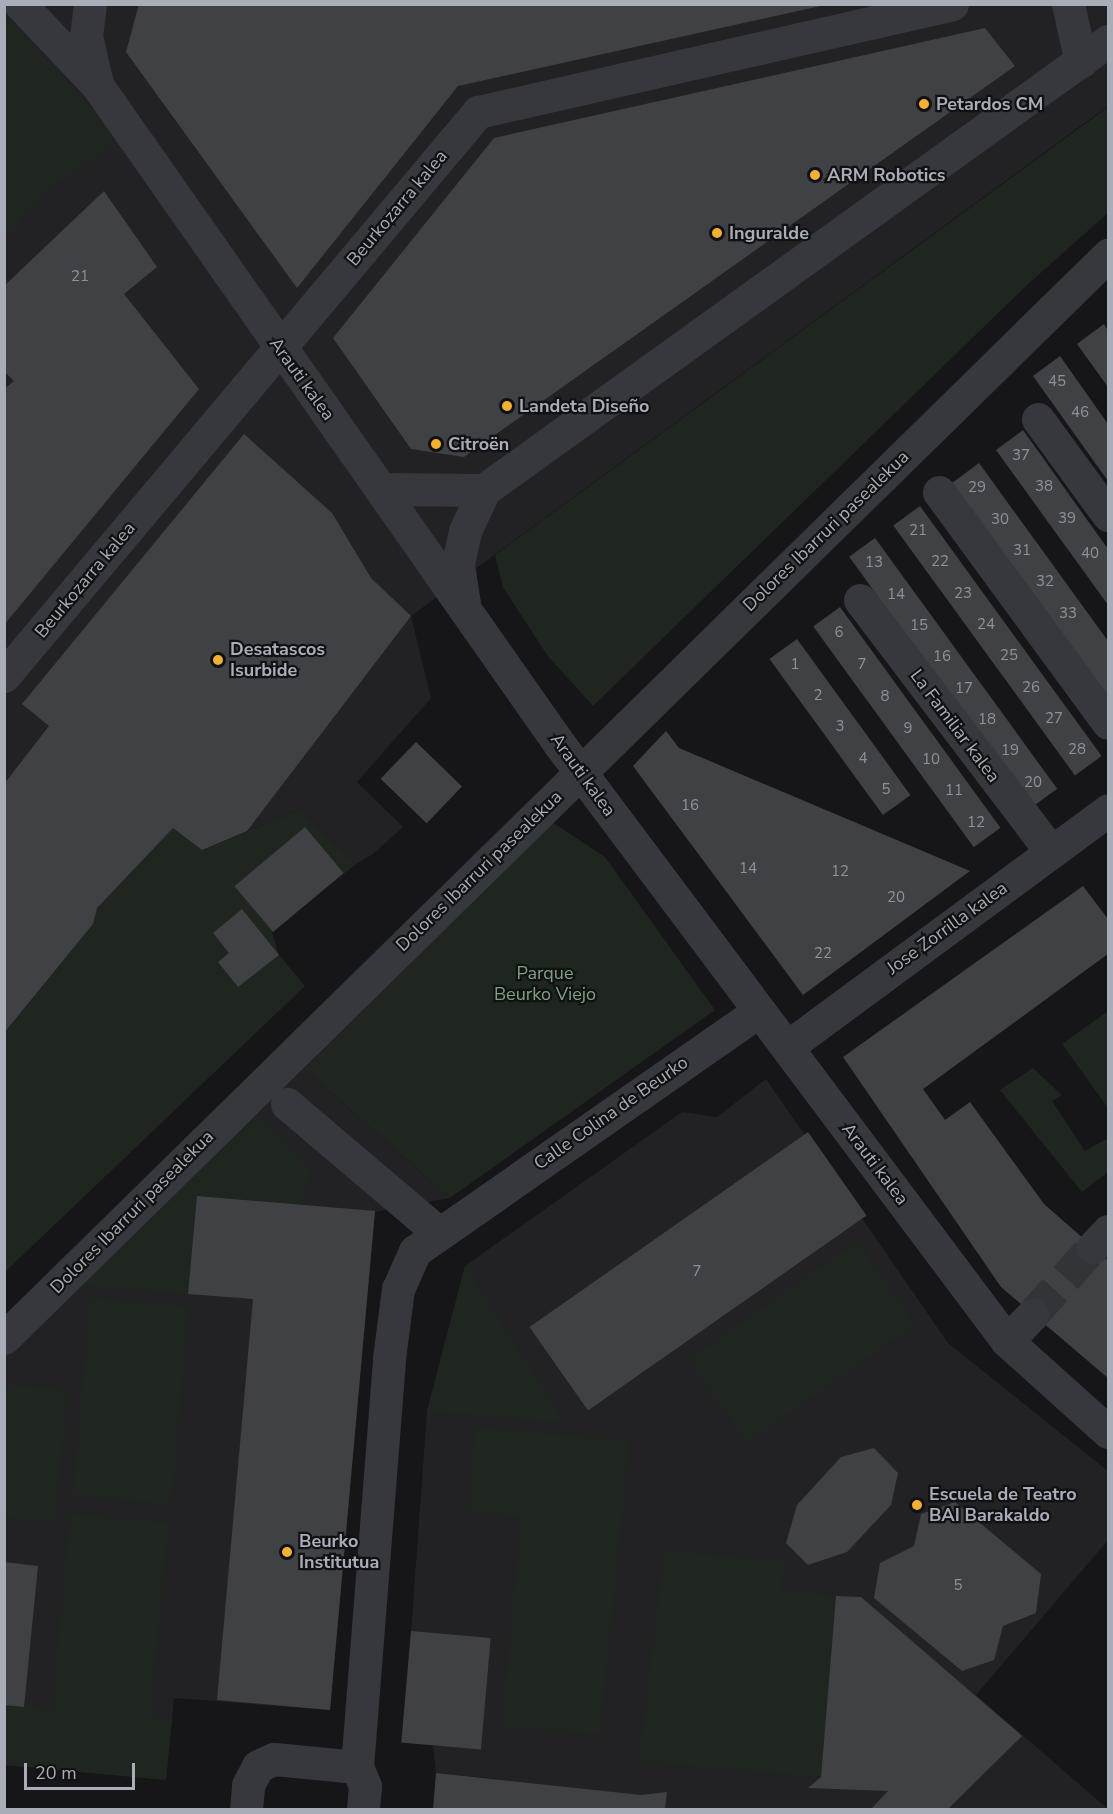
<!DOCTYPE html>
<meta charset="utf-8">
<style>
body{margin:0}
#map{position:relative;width:1113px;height:1814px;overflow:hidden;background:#161618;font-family:"Nunito Sans",sans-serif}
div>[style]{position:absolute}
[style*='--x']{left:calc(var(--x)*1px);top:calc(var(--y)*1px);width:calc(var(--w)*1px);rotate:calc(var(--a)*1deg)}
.built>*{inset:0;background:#222225}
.green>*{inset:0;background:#1e261f;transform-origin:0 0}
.building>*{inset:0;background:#404145;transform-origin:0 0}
.minor-tunnel>*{height:33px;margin-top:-16.5px;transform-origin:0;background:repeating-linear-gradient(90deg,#333438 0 33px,transparent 0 49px)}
.minor>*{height:33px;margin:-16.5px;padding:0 16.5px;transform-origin:16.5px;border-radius:16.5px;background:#37383d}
.dots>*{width:16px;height:16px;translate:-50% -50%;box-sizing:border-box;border:3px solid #111113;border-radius:50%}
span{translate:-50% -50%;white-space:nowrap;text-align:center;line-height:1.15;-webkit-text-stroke:4.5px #111113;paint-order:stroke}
.number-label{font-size:15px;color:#8e929b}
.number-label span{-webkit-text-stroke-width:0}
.poi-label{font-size:18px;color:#a8adb8;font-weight:700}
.left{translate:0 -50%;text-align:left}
.street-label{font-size:18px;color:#a8adb8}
.park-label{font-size:18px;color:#7fa381}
.frame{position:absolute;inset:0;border:6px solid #a8adb8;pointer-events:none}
.scale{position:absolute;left:24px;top:1763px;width:111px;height:27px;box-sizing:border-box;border:3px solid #a8adb8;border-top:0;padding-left:8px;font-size:18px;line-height:21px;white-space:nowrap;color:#a8adb8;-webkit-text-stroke:4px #111113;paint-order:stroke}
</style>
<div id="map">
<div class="built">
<i style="clip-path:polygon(5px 5px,1108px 5px,1108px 106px,411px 616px,431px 698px,357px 782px,403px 827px,373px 854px,356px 864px,299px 810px,202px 850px,93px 924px,5px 1033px)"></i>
<i style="clip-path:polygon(295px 1061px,450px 1198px,375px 1212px,330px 1710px,174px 1698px,166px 1780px,5px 1765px,5px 1351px)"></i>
<i style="clip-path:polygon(766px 1079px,948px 1343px,1108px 1471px,1108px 1540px,976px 1695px,1108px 1809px,495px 1809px,498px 1779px,436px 1773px,433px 1745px,403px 1743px,427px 1411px,465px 1266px,682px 1112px,717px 1117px)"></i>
</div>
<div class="green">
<i style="clip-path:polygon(5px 14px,120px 139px,42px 194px,5px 238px)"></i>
<i style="clip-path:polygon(1108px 107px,1108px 213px,1027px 285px,593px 706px,547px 655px,503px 587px,495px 555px)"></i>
<i style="clip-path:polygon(299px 810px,356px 864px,272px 932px,279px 955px,305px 986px,5px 1272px,5px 1033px,93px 924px,97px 908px,173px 828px,202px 850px)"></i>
<i style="clip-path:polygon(546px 818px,605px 857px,715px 1010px,450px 1198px,295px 1061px)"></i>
<i style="clip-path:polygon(1108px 1011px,1108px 1108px,1062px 1044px)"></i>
<i style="clip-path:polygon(1033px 1068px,1062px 1095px,1052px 1101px,1085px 1151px,1108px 1138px,1108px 1172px,1082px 1192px,1000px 1090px)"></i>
<i style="clip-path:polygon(251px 1106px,310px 1170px,303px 1205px,197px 1196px,188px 1294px,72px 1284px)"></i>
<i style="left:857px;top:1242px;width:101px;height:205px;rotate:55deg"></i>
<i style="clip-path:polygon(465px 1266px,565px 1423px,427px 1411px)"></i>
<i style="left:90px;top:1298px;width:99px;height:198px;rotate:5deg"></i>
<i style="clip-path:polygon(4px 1385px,67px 1390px,55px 1522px,5px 1518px)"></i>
<i style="clip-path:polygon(476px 1427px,629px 1441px,600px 1734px,502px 1726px,521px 1517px,468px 1511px)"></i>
<i style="clip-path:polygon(70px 1514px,168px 1523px,150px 1718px,172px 1720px,166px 1780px,5px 1765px,4px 1705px,52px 1710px)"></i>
<i style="clip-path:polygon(664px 1551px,783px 1561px,781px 1591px,836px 1596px,821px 1777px,639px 1761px)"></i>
</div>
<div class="building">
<i style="clip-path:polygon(139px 4px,824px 4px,825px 5px,458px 86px,297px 288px,126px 52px)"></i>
<i style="clip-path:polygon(985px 28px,1015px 66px,464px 457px,411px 449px,333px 338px,494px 138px)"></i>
<i style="clip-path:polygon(104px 191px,157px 267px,124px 294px,199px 389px,4px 625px,4px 389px,14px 381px,4px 371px,4px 286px)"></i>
<i style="clip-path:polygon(1104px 324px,1108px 331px,1108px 387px,1077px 344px)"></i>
<i style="clip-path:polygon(1060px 356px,1108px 424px,1108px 481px,1033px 376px)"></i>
<i style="clip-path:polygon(1023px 430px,1108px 549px,1108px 605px,996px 450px)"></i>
<i style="clip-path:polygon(244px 434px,332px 513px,371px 578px,411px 616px,247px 831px,202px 850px,173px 828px,97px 908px,93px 924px,4px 1033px,4px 784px,49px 726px,22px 704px)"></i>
<i style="clip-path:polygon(979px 463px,1108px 641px,1108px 698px,952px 483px)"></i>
<i style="left:920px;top:506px;width:309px;height:33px;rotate:54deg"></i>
<i style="left:875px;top:538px;width:310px;height:32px;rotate:54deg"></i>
<i style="left:840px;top:607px;width:273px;height:33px;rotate:54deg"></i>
<i style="left:797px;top:639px;width:193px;height:34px;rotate:54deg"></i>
<i style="clip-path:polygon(666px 731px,679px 748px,970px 871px,803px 995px,633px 766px)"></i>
<i style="left:416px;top:742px;width:64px;height:51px;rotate:44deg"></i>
<i style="left:305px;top:827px;width:60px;height:92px;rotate:50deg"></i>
<i style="clip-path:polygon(1083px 886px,1108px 919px,1108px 954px,923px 1089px,945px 1120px,970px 1102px,1044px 1204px,1108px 1260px,1108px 1378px,1001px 1287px,843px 1057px)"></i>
<i style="clip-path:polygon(242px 909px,279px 955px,238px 987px,218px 962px,229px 953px,213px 933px)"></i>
<i style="left:808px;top:1132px;width:102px;height:340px;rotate:55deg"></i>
<i style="clip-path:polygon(197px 1196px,375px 1211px,330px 1710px,217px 1700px,253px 1299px,188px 1294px)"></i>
<i style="clip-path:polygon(874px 1448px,898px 1473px,891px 1505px,847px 1552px,808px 1565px,786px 1543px,797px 1505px,841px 1457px)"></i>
<i style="clip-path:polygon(955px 1502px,1041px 1574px,1036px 1613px,1003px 1626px,994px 1660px,962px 1671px,874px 1598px,880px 1563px,914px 1546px,921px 1514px)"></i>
<i style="clip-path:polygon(4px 1562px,38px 1566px,24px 1707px,4px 1705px)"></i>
<i style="clip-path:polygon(836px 1596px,861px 1597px,1022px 1736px,948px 1809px,871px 1809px,888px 1791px,808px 1788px,821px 1777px)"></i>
<i style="left:411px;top:1631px;width:80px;height:112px;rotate:5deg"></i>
<i style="clip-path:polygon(436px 1773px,641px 1795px,667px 1792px,665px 1809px,433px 1809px)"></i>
</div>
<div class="minor-tunnel">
<i style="--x:1033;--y:1314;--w:90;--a:-48.2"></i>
</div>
<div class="minor">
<i style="--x:20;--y:4;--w:112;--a:46.5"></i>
<i style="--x:97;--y:85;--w:806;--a:54.95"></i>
<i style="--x:560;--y:745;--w:745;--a:53.13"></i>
<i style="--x:1007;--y:1341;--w:136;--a:42"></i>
<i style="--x:90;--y:4;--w:32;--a:97"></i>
<i style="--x:86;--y:36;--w:49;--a:77.1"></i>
<i style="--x:1068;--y:4;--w:59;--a:77.4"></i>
<i style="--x:1038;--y:419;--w:119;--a:53.9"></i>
<i style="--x:382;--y:489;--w:102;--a:0.6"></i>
<i style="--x:939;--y:492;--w:286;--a:53.8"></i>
<i style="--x:860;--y:600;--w:316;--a:52.8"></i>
<i style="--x:464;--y:603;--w:39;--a:-99"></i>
<i style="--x:458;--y:564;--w:34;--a:-78"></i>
<i style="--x:465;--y:531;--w:45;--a:-65.1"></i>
<i style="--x:484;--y:490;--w:769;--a:-35.74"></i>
<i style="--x:4;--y:676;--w:737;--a:-49.96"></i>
<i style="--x:478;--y:112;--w:486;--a:-12.8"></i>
<i style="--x:787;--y:1047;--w:399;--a:-36.4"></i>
<i style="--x:287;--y:1104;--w:199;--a:40.3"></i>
<i style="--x:1093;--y:1247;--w:22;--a:-47"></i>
<i style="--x:4;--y:1338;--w:1547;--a:-44.45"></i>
<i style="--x:1007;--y:1341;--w:37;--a:-46"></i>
<i style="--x:357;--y:1767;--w:410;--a:-85.5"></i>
<i style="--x:389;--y:1358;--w:70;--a:-82.6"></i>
<i style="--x:398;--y:1289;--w:42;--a:-65.9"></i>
<i style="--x:415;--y:1251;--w:419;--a:-34.9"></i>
<i style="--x:246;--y:1810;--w:25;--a:-85"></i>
<i style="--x:248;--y:1785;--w:21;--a:-62"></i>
<i style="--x:258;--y:1766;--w:17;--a:-24"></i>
<i style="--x:274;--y:1759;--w:83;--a:5.5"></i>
<i style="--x:357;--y:1767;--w:21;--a:67"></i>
<i style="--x:365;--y:1786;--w:24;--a:95"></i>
</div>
<div class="dots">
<i style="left:924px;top:104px;background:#f2b134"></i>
<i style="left:815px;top:175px;background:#f2b134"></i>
<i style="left:717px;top:233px;background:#f2b134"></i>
<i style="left:507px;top:406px;background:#f2b134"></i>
<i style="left:436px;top:444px;background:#f2b134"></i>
<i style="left:218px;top:660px;background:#f2b134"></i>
<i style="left:917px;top:1505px;background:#f2b134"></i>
<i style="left:287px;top:1552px;background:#f2b134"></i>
</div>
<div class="number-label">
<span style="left:80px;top:277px">21</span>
<span style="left:1057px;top:382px">45</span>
<span style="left:1080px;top:413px">46</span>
<span style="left:1021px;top:456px">37</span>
<span style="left:1044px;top:487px">38</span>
<span style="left:977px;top:488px">29</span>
<span style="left:1067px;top:519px">39</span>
<span style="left:1000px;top:520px">30</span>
<span style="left:918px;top:531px">21</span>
<span style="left:1022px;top:551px">31</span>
<span style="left:1090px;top:554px">40</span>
<span style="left:940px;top:562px">22</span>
<span style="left:874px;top:563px">13</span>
<span style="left:1045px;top:582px">32</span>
<span style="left:963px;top:594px">23</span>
<span style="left:896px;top:595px">14</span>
<span style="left:1068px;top:614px">33</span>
<span style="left:986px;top:625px">24</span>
<span style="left:919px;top:626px">15</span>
<span style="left:839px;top:633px">6</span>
<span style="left:1009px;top:656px">25</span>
<span style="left:942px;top:657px">16</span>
<span style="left:795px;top:665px">1</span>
<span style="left:862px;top:665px">7</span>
<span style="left:1031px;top:688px">26</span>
<span style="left:964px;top:689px">17</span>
<span style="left:818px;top:696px">2</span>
<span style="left:885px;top:697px">8</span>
<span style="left:1054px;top:719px">27</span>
<span style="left:987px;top:720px">18</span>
<span style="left:840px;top:727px">3</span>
<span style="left:908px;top:729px">9</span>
<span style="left:1077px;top:750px">28</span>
<span style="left:1010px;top:751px">19</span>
<span style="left:863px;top:759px">4</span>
<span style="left:931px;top:760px">10</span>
<span style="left:1033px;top:783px">20</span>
<span style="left:886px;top:790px">5</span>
<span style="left:954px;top:791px">11</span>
<span style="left:690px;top:806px">16</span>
<span style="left:976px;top:823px">12</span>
<span style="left:748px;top:869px">14</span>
<span style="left:840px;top:872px">12</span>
<span style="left:896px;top:898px">20</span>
<span style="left:823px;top:954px">22</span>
<span style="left:697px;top:1272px">7</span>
<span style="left:958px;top:1586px">5</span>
</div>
<div class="poi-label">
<span class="left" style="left:936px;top:104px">Petardos CM</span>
<span class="left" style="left:827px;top:175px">ARM Robotics</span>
<span class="left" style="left:729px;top:233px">Inguralde</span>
<span class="left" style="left:519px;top:406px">Landeta Diseño</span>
<span class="left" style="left:448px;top:444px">Citroën</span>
<span class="left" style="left:230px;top:660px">Desatascos<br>Isurbide</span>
<span class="left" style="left:929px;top:1505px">Escuela de Teatro<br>BAI Barakaldo</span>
<span class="left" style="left:299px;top:1552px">Beurko<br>Institutua</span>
</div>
<div class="street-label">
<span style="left:397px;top:208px;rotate:-50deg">Beurkozarra kalea</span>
<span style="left:302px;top:379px;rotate:54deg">Arauti kalea</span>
<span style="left:826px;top:531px;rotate:-44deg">Dolores Ibarruri pasealekua</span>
<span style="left:85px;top:580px;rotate:-50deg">Beurkozarra kalea</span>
<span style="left:955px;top:726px;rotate:53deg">La Familiar kalea</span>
<span style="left:583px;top:775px;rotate:54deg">Arauti kalea</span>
<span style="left:479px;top:871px;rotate:-44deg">Dolores Ibarruri pasealekua</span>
<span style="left:947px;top:928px;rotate:-36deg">Jose Zorrilla kalea</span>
<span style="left:611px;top:1113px;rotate:-35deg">Calle Colina de Beurko</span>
<span style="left:875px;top:1164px;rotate:53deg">Arauti kalea</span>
<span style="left:132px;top:1212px;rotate:-45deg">Dolores Ibarruri pasealekua</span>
</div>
<div class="park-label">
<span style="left:545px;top:984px">Parque<br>Beurko Viejo</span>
</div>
<div class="frame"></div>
<div class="scale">20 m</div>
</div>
